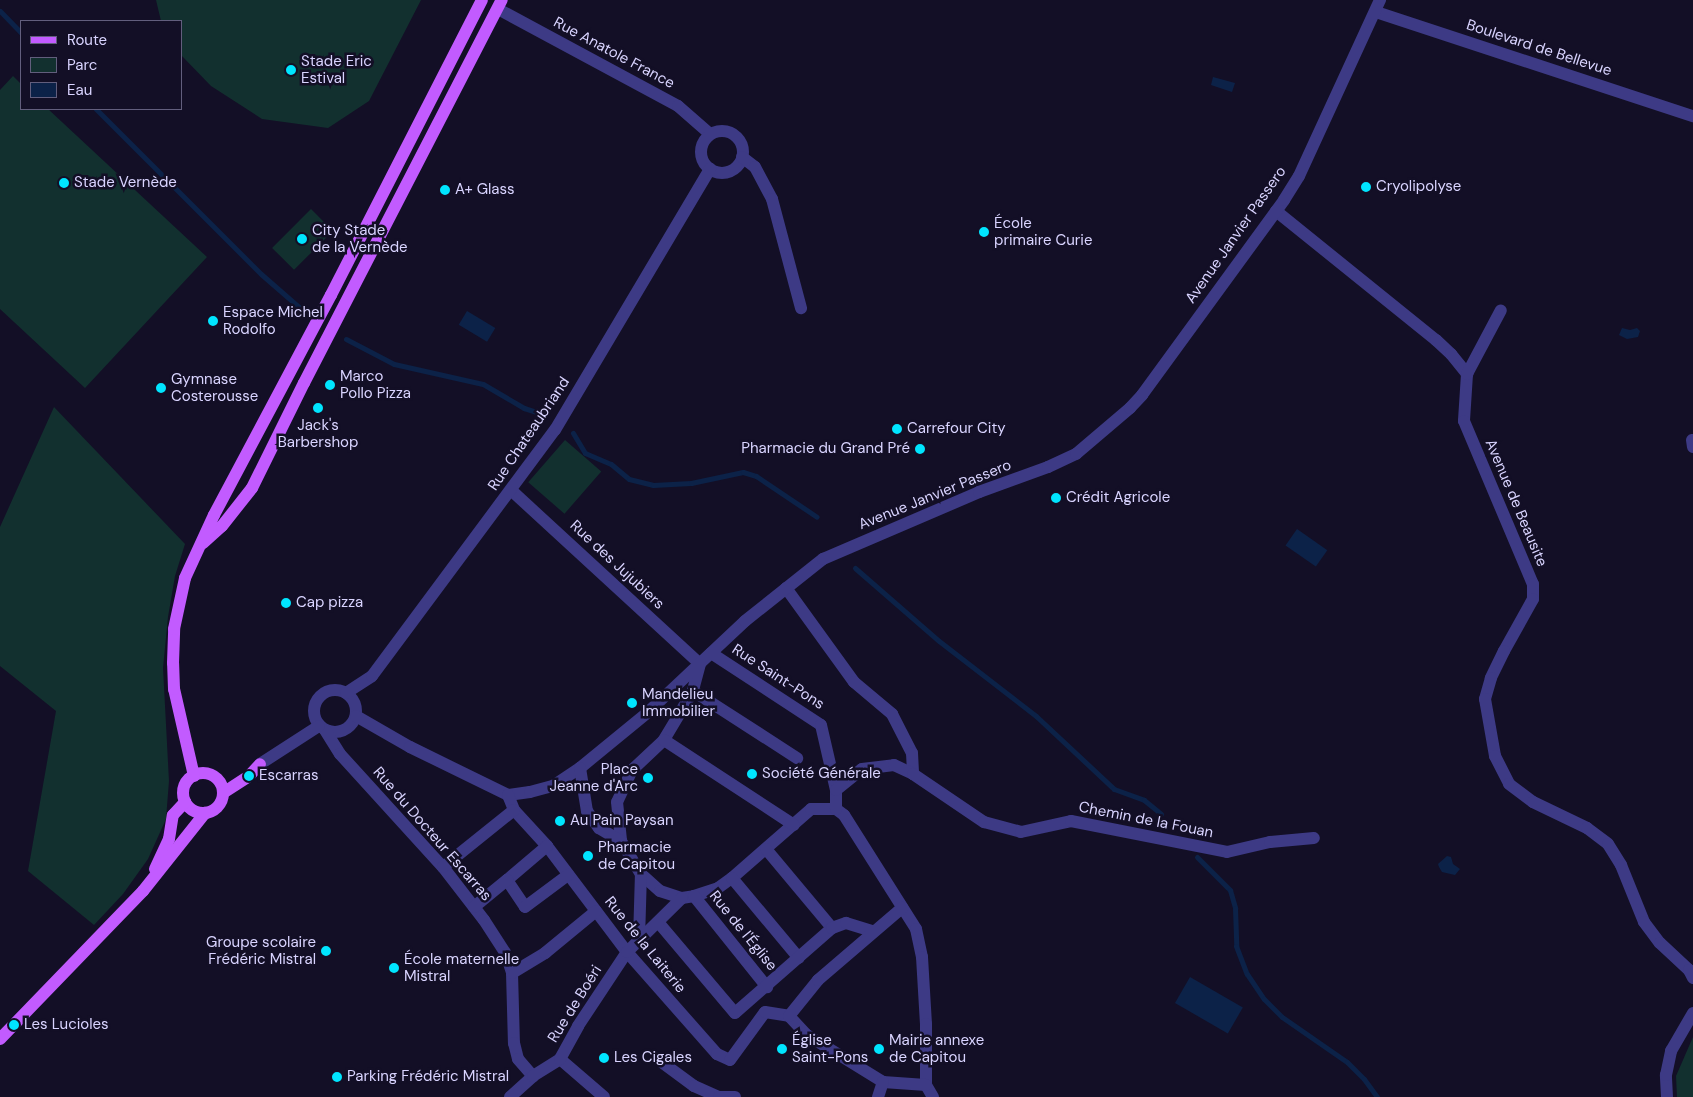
<!DOCTYPE html>
<meta charset="utf-8">
<style>
body{margin:0}
#map{position:relative;width:1693px;height:1097px;overflow:hidden;background:#130f26;font-family:"DM Sans",sans-serif}
div>[style]{position:absolute}
[style*='--x']{left:calc(var(--x)*1px);top:calc(var(--y)*1px);width:calc(var(--w)*1px);rotate:calc(var(--a)*1deg)}
.green>*{inset:0;background:#12302f;transform-origin:0 0}
.water>*{inset:0;background:#0c2248;transform-origin:0 0}
.stream>*{height:5px;margin:-2.5px;padding:0 2.5px;transform-origin:2.5px;border-radius:2.5px;background:#0c2248}
.minor>*{height:12px;margin:-6px;padding:0 6px;transform-origin:6px;border-radius:6px;background:#3d3a85}
.minor>.ring{margin:-6px;padding:0;box-sizing:content-box;background:none;border:12px solid #3d3a85;border-radius:50%}
.major>*{height:12px;margin:-6px;padding:0 6px;transform-origin:6px;border-radius:6px;background:#c25bff}
.major>.ring{margin:-6px;padding:0;box-sizing:content-box;background:none;border:12px solid #c25bff;border-radius:50%}
.dots>*{width:14px;height:14px;translate:-50% -50%;box-sizing:border-box;border:2px solid #130f26;border-radius:50%}
span{translate:-50% -50%;white-space:nowrap;text-align:center;line-height:1.15;-webkit-text-stroke:5px #130f26;paint-order:stroke}
.street-label{font-size:15px;color:#d9d4ff}
.poi-label{font-size:15px;color:#d9d4ff}
.left{translate:0 -50%;text-align:left}
.right{translate:-100% -50%;text-align:right}
.legend{position:absolute;left:20px;top:20px;width:162px;height:90px;box-sizing:border-box;background:#130f26;border:1px solid #625e7d;margin:0;padding:6px 9px;list-style:none;font-size:15px;color:#d9d4ff}
.legend li{display:flex;align-items:center;gap:10px;height:25px}
.legend b{width:25px;border:1px solid #625e7d}
</style>
<div id="map">
<div class="green">
<i style="clip-path:polygon(156px 0,421px 0,369px 101px,328px 128px,262px 119px,211px 86px,181px 55px,181px 21px,161px 21px)"></i>
<i style="clip-path:polygon(13px 76px,21px 84px,21px 109px,48px 109px,207px 257px,85px 388px,0 309px,0 90px)"></i>
<i style="left:311px;top:209px;width:31px;height:55px;rotate:45deg"></i>
<i style="clip-path:polygon(54px 407px,185px 544px,175px 576px,168px 617px,163px 668px,169px 781px,166px 819px,148px 859px,123px 894px,94px 925px,28px 871px,56px 711px,0 666px,0 527px)"></i>
<i style="left:565px;top:440px;width:48px;height:56px;rotate:41deg"></i>
<i style="clip-path:polygon(1693px 1037px,1693px 1097px,1677px 1097px,1676px 1076px)"></i>
</div>
<div class="water">
<i style="clip-path:polygon(1213px 77px,1235px 83px,1232px 92px,1211px 85px)"></i>
<i style="left:467px;top:311px;width:33px;height:16px;rotate:31deg"></i>
<i style="clip-path:polygon(1622px 328px,1630px 330px,1637px 328px,1640px 331px,1638px 337px,1627px 339px,1619px 335px)"></i>
<i style="left:1297px;top:529px;width:37px;height:20px;rotate:35deg"></i>
<i style="clip-path:polygon(1447px 856px,1451px 857px,1453px 864px,1460px 869px,1455px 875px,1442px 872px,1439px 867px,1438px 864px)"></i>
<i style="left:1190px;top:977px;width:61px;height:30px;rotate:30deg"></i>
</div>
<div class="stream">
<i style="--x:0;--y:11;--w:30;--a:46"></i>
<i style="--x:96;--y:109;--w:233;--a:45"></i>
<i style="--x:261;--y:274;--w:52;--a:41.1"></i>
<i style="--x:346;--y:339;--w:54;--a:27.5"></i>
<i style="--x:394;--y:364;--w:91;--a:12.7"></i>
<i style="--x:483;--y:384;--w:48;--a:30.3"></i>
<i style="--x:524;--y:408;--w:19;--a:18"></i>
<i style="--x:573;--y:433;--w:23;--a:59"></i>
<i style="--x:585;--y:453;--w:28;--a:23"></i>
<i style="--x:611;--y:464;--w:23;--a:40"></i>
<i style="--x:629;--y:479;--w:25;--a:14"></i>
<i style="--x:653;--y:485;--w:38;--a:-3"></i>
<i style="--x:691;--y:483;--w:53;--a:-11.9"></i>
<i style="--x:743;--y:472;--w:14;--a:17"></i>
<i style="--x:756;--y:476;--w:73;--a:33.9"></i>
<i style="--x:855;--y:568;--w:111;--a:41"></i>
<i style="--x:939;--y:641;--w:123;--a:37.7"></i>
<i style="--x:1036;--y:716;--w:107;--a:43.1"></i>
<i style="--x:1114;--y:789;--w:32;--a:20"></i>
<i style="--x:1144;--y:800;--w:22;--a:39"></i>
<i style="--x:1197;--y:857;--w:47;--a:45"></i>
<i style="--x:1230;--y:890;--w:19;--a:74"></i>
<i style="--x:1235;--y:908;--w:38;--a:88"></i>
<i style="--x:1236;--y:946;--w:30;--a:69"></i>
<i style="--x:1247;--y:974;--w:30;--a:56"></i>
<i style="--x:1264;--y:999;--w:25;--a:45"></i>
<i style="--x:1282;--y:1017;--w:79;--a:34.7"></i>
<i style="--x:1347;--y:1062;--w:24;--a:45"></i>
<i style="--x:1364;--y:1079;--w:22;--a:54"></i>
</div>
<div class="minor">
<i style="--x:498;--y:9;--w:204;--a:28.3"></i>
<i style="--x:678;--y:106;--w:41;--a:41.1"></i>
<i style="--x:1376;--y:12;--w:334;--a:18.2"></i>
<i class="ring" style="left:701px;top:131px;width:30px;height:30px"></i>
<i style="--x:742;--y:157;--w:16;--a:38"></i>
<i style="--x:755;--y:167;--w:36;--a:62"></i>
<i style="--x:772;--y:199;--w:113;--a:75.1"></i>
<i style="--x:1276;--y:211;--w:206;--a:38.9"></i>
<i style="--x:1436;--y:340;--w:21;--a:43"></i>
<i style="--x:1451;--y:354;--w:26;--a:51"></i>
<i style="--x:1467;--y:374;--w:47;--a:93.7"></i>
<i style="--x:1464;--y:421;--w:177;--a:67.1"></i>
<i style="--x:1533;--y:584;--w:15;--a:90"></i>
<i style="--x:1533;--y:599;--w:60;--a:119.1"></i>
<i style="--x:1504;--y:651;--w:30;--a:116"></i>
<i style="--x:1491;--y:678;--w:22;--a:106"></i>
<i style="--x:1485;--y:699;--w:58;--a:80"></i>
<i style="--x:1495;--y:756;--w:31;--a:63"></i>
<i style="--x:1509;--y:784;--w:30;--a:37"></i>
<i style="--x:1533;--y:802;--w:60;--a:25.7"></i>
<i style="--x:1587;--y:828;--w:26;--a:37"></i>
<i style="--x:1608;--y:844;--w:25;--a:58"></i>
<i style="--x:1621;--y:865;--w:61;--a:68"></i>
<i style="--x:1644;--y:922;--w:26;--a:53"></i>
<i style="--x:1660;--y:943;--w:40;--a:43"></i>
<i style="--x:1689;--y:970;--w:9;--a:63"></i>
<i style="--x:1467;--y:374;--w:72;--a:-62"></i>
<i style="--x:1692;--y:440;--w:7;--a:82"></i>
<i style="--x:512;--y:491;--w:255;--a:42.6"></i>
<i style="--x:786;--y:588;--w:116;--a:54.1"></i>
<i style="--x:854;--y:682;--w:50;--a:40.1"></i>
<i style="--x:892;--y:714;--w:44;--a:62.9"></i>
<i style="--x:912;--y:753;--w:21;--a:87"></i>
<i style="--x:711;--y:653;--w:131;--a:33.2"></i>
<i style="--x:821;--y:725;--w:67;--a:77"></i>
<i style="--x:700;--y:664;--w:28;--a:105"></i>
<i style="--x:693;--y:691;--w:26;--a:121"></i>
<i style="--x:680;--y:713;--w:31;--a:121"></i>
<i style="--x:664;--y:740;--w:44;--a:136.8"></i>
<i style="--x:632;--y:770;--w:35;--a:115"></i>
<i style="--x:617;--y:802;--w:39;--a:84"></i>
<i style="--x:621;--y:841;--w:39;--a:59"></i>
<i style="--x:641;--y:874;--w:25;--a:42"></i>
<i style="--x:660;--y:891;--w:23;--a:18"></i>
<i style="--x:682;--y:898;--w:12;--a:-9"></i>
<i style="--x:694;--y:896;--w:25;--a:-18"></i>
<i style="--x:718;--y:888;--w:17;--a:-36"></i>
<i style="--x:732;--y:878;--w:105;--a:-41.1"></i>
<i style="--x:811;--y:809;--w:25;--a:0"></i>
<i style="--x:836;--y:809;--w:10;--a:37"></i>
<i style="--x:844;--y:815;--w:135;--a:57.7"></i>
<i style="--x:916;--y:929;--w:29;--a:78"></i>
<i style="--x:922;--y:957;--w:67;--a:86.6"></i>
<i style="--x:926;--y:1024;--w:61;--a:90"></i>
<i style="--x:926;--y:1085;--w:14;--a:60"></i>
<i class="ring" style="left:314px;top:690px;width:30px;height:30px"></i>
<i style="--x:693;--y:691;--w:124;--a:32.8"></i>
<i style="--x:346;--y:693;--w:31;--a:-33"></i>
<i style="--x:372;--y:676;--w:307;--a:-53.4"></i>
<i style="--x:555;--y:430;--w:304;--a:-59.3"></i>
<i style="--x:356;--y:716;--w:62;--a:29.9"></i>
<i style="--x:410;--y:747;--w:109;--a:26.1"></i>
<i style="--x:508;--y:795;--w:22;--a:-8"></i>
<i style="--x:530;--y:792;--w:24;--a:-15"></i>
<i style="--x:553;--y:786;--w:32;--a:-34"></i>
<i style="--x:580;--y:768;--w:87;--a:-39.4"></i>
<i style="--x:647;--y:713;--w:134;--a:-43.2"></i>
<i style="--x:745;--y:621;--w:100;--a:-38.5"></i>
<i style="--x:823;--y:559;--w:170;--a:-23.2"></i>
<i style="--x:979;--y:492;--w:73;--a:-19.9"></i>
<i style="--x:1048;--y:467;--w:31;--a:-25"></i>
<i style="--x:1076;--y:454;--w:71;--a:-40.4"></i>
<i style="--x:1130;--y:408;--w:18;--a:-47"></i>
<i style="--x:1142;--y:395;--w:241;--a:-53.9"></i>
<i style="--x:1284;--y:200;--w:28;--a:-58"></i>
<i style="--x:1299;--y:176;--w:194;--a:-65.3"></i>
<i style="--x:325;--y:730;--w:28;--a:58"></i>
<i style="--x:340;--y:754;--w:153;--a:47.7"></i>
<i style="--x:443;--y:867;--w:67;--a:52.3"></i>
<i style="--x:484;--y:920;--w:40;--a:57.1"></i>
<i style="--x:506;--y:954;--w:20;--a:72"></i>
<i style="--x:512;--y:973;--w:70;--a:88.4"></i>
<i style="--x:514;--y:1043;--w:16;--a:76"></i>
<i style="--x:518;--y:1059;--w:23;--a:49"></i>
<i style="--x:664;--y:740;--w:155;--a:33.2"></i>
<i style="--x:260;--y:764;--w:70;--a:-32.8"></i>
<i style="--x:580;--y:768;--w:44;--a:80.8"></i>
<i style="--x:587;--y:811;--w:21;--a:55"></i>
<i style="--x:599;--y:828;--w:26;--a:31"></i>
<i style="--x:508;--y:795;--w:16;--a:68"></i>
<i style="--x:514;--y:810;--w:49;--a:47.5"></i>
<i style="--x:547;--y:846;--w:133;--a:53"></i>
<i style="--x:627;--y:952;--w:136;--a:48.6"></i>
<i style="--x:717;--y:1054;--w:14;--a:25"></i>
<i style="--x:730;--y:1060;--w:59;--a:-53.9"></i>
<i style="--x:765;--y:1012;--w:24;--a:9"></i>
<i style="--x:789;--y:1016;--w:26;--a:47"></i>
<i style="--x:807;--y:1035;--w:89;--a:31.7"></i>
<i style="--x:883;--y:1082;--w:43;--a:4"></i>
<i style="--x:836;--y:809;--w:19;--a:-90"></i>
<i style="--x:836;--y:790;--w:33;--a:-39"></i>
<i style="--x:862;--y:769;--w:32;--a:-7"></i>
<i style="--x:894;--y:765;--w:21;--a:25"></i>
<i style="--x:913;--y:774;--w:86;--a:34.1"></i>
<i style="--x:984;--y:822;--w:38;--a:15"></i>
<i style="--x:1021;--y:832;--w:51;--a:-12.4"></i>
<i style="--x:1071;--y:821;--w:159;--a:11.2"></i>
<i style="--x:1227;--y:852;--w:44;--a:-13.1"></i>
<i style="--x:1270;--y:842;--w:44;--a:-5.2"></i>
<i style="--x:547;--y:846;--w:52;--a:139.6"></i>
<i style="--x:507;--y:880;--w:32;--a:56"></i>
<i style="--x:525;--y:907;--w:54;--a:-36.7"></i>
<i style="--x:766;--y:849;--w:103;--a:50.1"></i>
<i style="--x:443;--y:867;--w:91;--a:-38.8"></i>
<i style="--x:732;--y:878;--w:104;--a:50.1"></i>
<i style="--x:694;--y:896;--w:117;--a:51.3"></i>
<i style="--x:474;--y:907;--w:43;--a:-39.3"></i>
<i style="--x:658;--y:922;--w:119;--a:49.8"></i>
<i style="--x:735;--y:1013;--w:129;--a:-41.2"></i>
<i style="--x:832;--y:928;--w:15;--a:-20"></i>
<i style="--x:846;--y:923;--w:28;--a:17"></i>
<i style="--x:639;--y:940;--w:66;--a:-88.3"></i>
<i style="--x:512;--y:973;--w:39;--a:-31"></i>
<i style="--x:545;--y:953;--w:66;--a:-39.5"></i>
<i style="--x:789;--y:1016;--w:46;--a:-51.1"></i>
<i style="--x:818;--y:980;--w:111;--a:-40.6"></i>
<i style="--x:656;--y:1058;--w:47;--a:36.4"></i>
<i style="--x:694;--y:1086;--w:27;--a:24"></i>
<i style="--x:719;--y:1097;--w:16;--a:0"></i>
<i style="--x:560;--y:1059;--w:58;--a:40.8"></i>
<i style="--x:510;--y:1097;--w:31;--a:-42"></i>
<i style="--x:533;--y:1076;--w:32;--a:-32"></i>
<i style="--x:560;--y:1059;--w:38;--a:-61"></i>
<i style="--x:578;--y:1026;--w:89;--a:-56.5"></i>
<i style="--x:627;--y:952;--w:77;--a:-44.5"></i>
<i style="--x:878;--y:1097;--w:16;--a:-72"></i>
<i style="--x:1667;--y:1097;--w:22;--a:-93"></i>
<i style="--x:1666;--y:1075;--w:25;--a:-78"></i>
<i style="--x:1671;--y:1051;--w:44;--a:-59.9"></i>
</div>
<div class="major">
<i style="--x:203;--y:543;--w:25;--a:-42"></i>
<i style="--x:222;--y:526;--w:48;--a:-51.7"></i>
<i style="--x:252;--y:488;--w:117;--a:-63.7"></i>
<i style="--x:304;--y:383;--w:431;--a:-62.7"></i>
<i class="ring" style="left:183px;top:773px;width:28px;height:28px"></i>
<i style="--x:194;--y:776;--w:89;--a:-102.9"></i>
<i style="--x:174;--y:689;--w:26;--a:-92"></i>
<i style="--x:173;--y:663;--w:34;--a:-88"></i>
<i style="--x:174;--y:629;--w:52;--a:-77.8"></i>
<i style="--x:185;--y:578;--w:69;--a:-65.3"></i>
<i style="--x:214;--y:515;--w:249;--a:-62"></i>
<i style="--x:331;--y:295;--w:331;--a:-62.9"></i>
<i style="--x:223;--y:793;--w:31;--a:-33"></i>
<i style="--x:249;--y:776;--w:16;--a:-47"></i>
<i style="--x:155;--y:869;--w:33;--a:-65"></i>
<i style="--x:169;--y:839;--w:24;--a:-81"></i>
<i style="--x:173;--y:815;--w:18;--a:-47"></i>
<i style="--x:0;--y:1039;--w:206;--a:-46"></i>
<i style="--x:143;--y:891;--w:100;--a:-51.5"></i>
</div>
<div class="dots">
<i style="left:291px;top:70px;background:#00e5ff"></i>
<i style="left:64px;top:183px;background:#00e5ff"></i>
<i style="left:1366px;top:187px;background:#00e5ff"></i>
<i style="left:445px;top:190px;background:#00e5ff"></i>
<i style="left:984px;top:232px;background:#00e5ff"></i>
<i style="left:302px;top:239px;background:#00e5ff"></i>
<i style="left:213px;top:321px;background:#00e5ff"></i>
<i style="left:330px;top:385px;background:#00e5ff"></i>
<i style="left:161px;top:388px;background:#00e5ff"></i>
<i style="left:318px;top:408px;background:#00e5ff"></i>
<i style="left:897px;top:429px;background:#00e5ff"></i>
<i style="left:920px;top:449px;background:#00e5ff"></i>
<i style="left:1056px;top:498px;background:#00e5ff"></i>
<i style="left:286px;top:603px;background:#00e5ff"></i>
<i style="left:632px;top:703px;background:#00e5ff"></i>
<i style="left:752px;top:774px;background:#00e5ff"></i>
<i style="left:249px;top:776px;background:#00e5ff"></i>
<i style="left:648px;top:778px;background:#00e5ff"></i>
<i style="left:560px;top:821px;background:#00e5ff"></i>
<i style="left:588px;top:856px;background:#00e5ff"></i>
<i style="left:326px;top:951px;background:#00e5ff"></i>
<i style="left:394px;top:968px;background:#00e5ff"></i>
<i style="left:14px;top:1025px;background:#00e5ff"></i>
<i style="left:782px;top:1049px;background:#00e5ff"></i>
<i style="left:879px;top:1049px;background:#00e5ff"></i>
<i style="left:604px;top:1058px;background:#00e5ff"></i>
<i style="left:337px;top:1077px;background:#00e5ff"></i>
</div>
<div class="street-label">
<span style="left:1539px;top:48px;rotate:18deg">Boulevard de Bellevue</span>
<span style="left:614px;top:53px;rotate:28deg">Rue Anatole France</span>
<span style="left:1236px;top:235px;rotate:-55deg">Avenue Janvier Passero</span>
<span style="left:529px;top:434px;rotate:-56deg">Rue Chateaubriand</span>
<span style="left:935px;top:495px;rotate:-22deg">Avenue Janvier Passero</span>
<span style="left:1516px;top:503px;rotate:67deg">Avenue de Beausite</span>
<span style="left:617px;top:565px;rotate:43deg">Rue des Jujubiers</span>
<span style="left:778px;top:677px;rotate:33deg">Rue Saint-Pons</span>
<span style="left:1146px;top:820px;rotate:11deg">Chemin de la Fouan</span>
<span style="left:432px;top:834px;rotate:49deg">Rue du Docteur Escarras</span>
<span style="left:743px;top:931px;rotate:51deg">Rue de l'Église</span>
<span style="left:645px;top:945px;rotate:51deg">Rue de la Laiterie</span>
<span style="left:575px;top:1004px;rotate:-58deg">Rue de Boéri</span>
</div>
<div class="poi-label">
<span class="left" style="left:301px;top:70px">Stade Eric<br>Estival</span>
<span class="left" style="left:74px;top:183px">Stade Vernède</span>
<span class="left" style="left:1376px;top:187px">Cryolipolyse</span>
<span class="left" style="left:455px;top:190px">A+ Glass</span>
<span class="left" style="left:994px;top:232px">École<br>primaire Curie</span>
<span class="left" style="left:312px;top:239px">City Stade<br>de la Vernède</span>
<span class="left" style="left:223px;top:321px">Espace Michel<br>Rodolfo</span>
<span class="left" style="left:340px;top:385px">Marco<br>Pollo Pizza</span>
<span class="left" style="left:171px;top:388px">Gymnase<br>Costerousse</span>
<span style="left:318px;top:434px">Jack's<br>Barbershop</span>
<span class="left" style="left:907px;top:429px">Carrefour City</span>
<span class="right" style="left:910px;top:449px">Pharmacie du Grand Pré</span>
<span class="left" style="left:1066px;top:498px">Crédit Agricole</span>
<span class="left" style="left:296px;top:603px">Cap pizza</span>
<span class="left" style="left:642px;top:703px">Mandelieu<br>Immobilier</span>
<span class="right" style="left:638px;top:778px">Place<br>Jeanne d'Arc</span>
<span class="left" style="left:762px;top:774px">Société Générale</span>
<span class="left" style="left:259px;top:776px">Escarras</span>
<span class="left" style="left:570px;top:821px">Au Pain Paysan</span>
<span class="left" style="left:598px;top:856px">Pharmacie<br>de Capitou</span>
<span class="right" style="left:316px;top:951px">Groupe scolaire<br>Frédéric Mistral</span>
<span class="left" style="left:404px;top:968px">École maternelle<br>Mistral</span>
<span class="left" style="left:24px;top:1025px">Les Lucioles</span>
<span class="left" style="left:792px;top:1049px">Église<br>Saint-Pons</span>
<span class="left" style="left:889px;top:1049px">Mairie annexe<br>de Capitou</span>
<span class="left" style="left:614px;top:1058px">Les Cigales</span>
<span class="left" style="left:347px;top:1077px">Parking Frédéric Mistral</span>
</div>
<ul class="legend">
<li><b style="height:6px;background:#c25bff"></b>Route</li>
<li><b style="height:14px;background:#12302f"></b>Parc</li>
<li><b style="height:14px;background:#0c2248"></b>Eau</li>
</ul>
</div>
